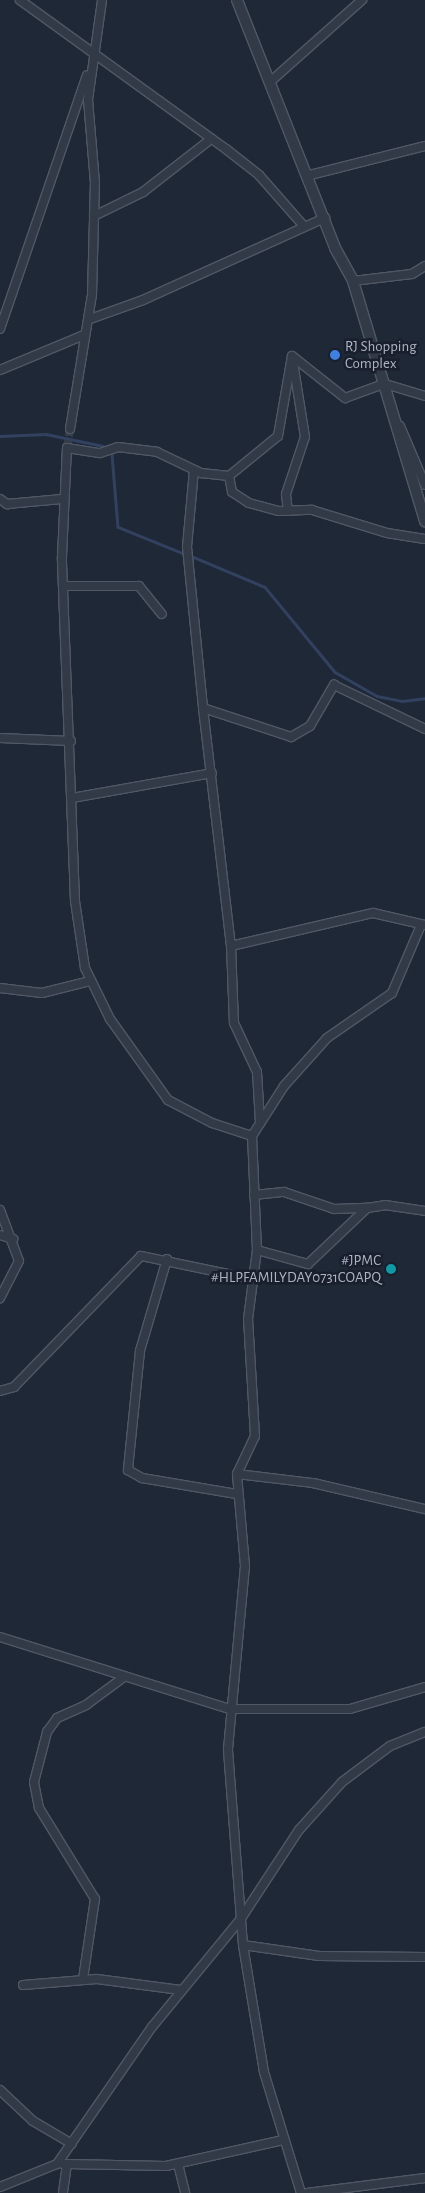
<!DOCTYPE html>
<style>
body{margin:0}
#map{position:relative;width:425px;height:2193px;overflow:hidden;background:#1f2837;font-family:"Alegreya Sans",sans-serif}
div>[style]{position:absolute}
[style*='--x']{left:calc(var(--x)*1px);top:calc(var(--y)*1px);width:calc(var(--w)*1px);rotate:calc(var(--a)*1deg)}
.stream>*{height:2.5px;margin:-1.25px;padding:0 1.25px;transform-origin:1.25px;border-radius:1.25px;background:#32415f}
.minor-tunnel>*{height:8px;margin-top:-4px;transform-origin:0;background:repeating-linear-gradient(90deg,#343d4c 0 8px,transparent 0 12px)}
.roads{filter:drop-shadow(1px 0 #505765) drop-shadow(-1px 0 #505765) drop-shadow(0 1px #505765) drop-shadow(0 -1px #505765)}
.minor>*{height:8px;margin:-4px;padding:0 4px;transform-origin:4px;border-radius:4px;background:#333a47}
.tertiary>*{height:10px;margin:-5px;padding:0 5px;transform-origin:5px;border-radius:5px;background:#333a47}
.dots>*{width:14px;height:14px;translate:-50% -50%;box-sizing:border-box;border:2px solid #191f2c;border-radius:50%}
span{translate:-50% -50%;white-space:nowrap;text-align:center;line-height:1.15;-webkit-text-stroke:5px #191f2c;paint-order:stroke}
.poi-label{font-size:15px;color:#adb4c4}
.left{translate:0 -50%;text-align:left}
.right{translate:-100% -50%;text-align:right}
</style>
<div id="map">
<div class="stream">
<i style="--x:0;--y:436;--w:46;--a:-2.5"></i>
<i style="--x:46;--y:434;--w:58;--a:11.9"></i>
<i style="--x:112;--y:454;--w:73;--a:85.3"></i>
<i style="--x:118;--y:527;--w:72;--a:21.9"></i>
<i style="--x:191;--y:556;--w:80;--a:22.7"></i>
<i style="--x:265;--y:587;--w:110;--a:50.5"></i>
<i style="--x:335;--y:672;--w:48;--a:29.7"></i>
<i style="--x:377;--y:696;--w:25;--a:11"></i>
<i style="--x:402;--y:701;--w:23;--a:-7"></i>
</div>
<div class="minor-tunnel">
<i style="--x:67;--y:448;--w:19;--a:-81"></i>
</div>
<div class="roads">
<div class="minor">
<i style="--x:20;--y:0;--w:254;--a:35.9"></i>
<i style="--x:226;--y:149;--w:42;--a:38.2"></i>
<i style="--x:259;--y:175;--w:67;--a:48.7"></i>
<i style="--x:271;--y:81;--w:122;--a:-41.7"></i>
<i style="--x:310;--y:175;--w:119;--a:-14.2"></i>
<i style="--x:94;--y:216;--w:55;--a:-26.1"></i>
<i style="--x:143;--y:192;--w:86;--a:-37.9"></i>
<i style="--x:353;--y:281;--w:59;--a:-6.8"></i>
<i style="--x:412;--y:274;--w:15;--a:-32"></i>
<i style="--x:90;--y:319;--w:56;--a:-19.7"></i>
<i style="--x:143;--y:300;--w:200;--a:-24.3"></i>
<i style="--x:0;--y:329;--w:268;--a:-71.1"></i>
<i style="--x:0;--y:370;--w:91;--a:-22.6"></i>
<i style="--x:382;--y:383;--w:45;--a:16.8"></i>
<i style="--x:400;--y:426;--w:64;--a:67"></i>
<i style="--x:70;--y:429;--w:136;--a:-80.7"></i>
<i style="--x:92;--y:295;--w:112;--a:-88.5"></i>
<i style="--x:95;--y:183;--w:83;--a:-94.8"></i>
<i style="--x:88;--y:100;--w:101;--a:-82"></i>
<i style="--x:194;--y:470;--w:77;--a:95.2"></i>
<i style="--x:187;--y:547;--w:162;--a:84.3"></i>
<i style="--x:203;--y:708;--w:240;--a:83.3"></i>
<i style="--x:231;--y:946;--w:77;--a:87.8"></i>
<i style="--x:234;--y:1023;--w:54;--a:64.9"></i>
<i style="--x:257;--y:1072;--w:51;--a:86.6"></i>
<i style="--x:229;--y:476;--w:16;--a:79"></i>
<i style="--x:232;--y:492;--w:20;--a:33"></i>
<i style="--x:249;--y:503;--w:31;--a:15"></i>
<i style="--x:279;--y:511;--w:33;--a:-2"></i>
<i style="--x:312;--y:510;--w:78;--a:17"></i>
<i style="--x:387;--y:533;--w:38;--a:9"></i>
<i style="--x:0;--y:499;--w:9;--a:36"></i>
<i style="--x:7;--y:504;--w:55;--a:-5.2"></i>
<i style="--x:288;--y:511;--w:17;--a:-97"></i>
<i style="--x:286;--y:494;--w:60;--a:-71.6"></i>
<i style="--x:305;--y:437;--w:76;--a:-99.1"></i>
<i style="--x:63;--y:586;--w:76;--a:0"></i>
<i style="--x:139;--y:586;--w:36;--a:51"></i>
<i style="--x:203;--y:708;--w:93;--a:18.2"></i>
<i style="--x:291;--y:737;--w:22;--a:-30"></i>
<i style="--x:310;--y:726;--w:48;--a:-59.7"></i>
<i style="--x:334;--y:685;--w:101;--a:25.8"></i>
<i style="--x:0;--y:738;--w:71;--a:2.4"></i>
<i style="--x:72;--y:798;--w:142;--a:-10.1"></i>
<i style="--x:231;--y:946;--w:146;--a:-13.1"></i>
<i style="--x:373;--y:913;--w:53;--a:13"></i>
<i style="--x:0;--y:988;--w:42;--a:6.8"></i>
<i style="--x:42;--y:993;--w:49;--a:-14"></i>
<i style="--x:252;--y:1136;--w:42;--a:-162"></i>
<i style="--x:212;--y:1123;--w:50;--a:-152.4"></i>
<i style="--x:168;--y:1100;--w:100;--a:-125.6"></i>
<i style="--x:110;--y:1019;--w:57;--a:-116.1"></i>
<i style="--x:85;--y:968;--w:68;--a:-98.5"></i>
<i style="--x:75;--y:901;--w:344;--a:-92.2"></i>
<i style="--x:62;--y:557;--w:109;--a:-87.4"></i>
<i style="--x:67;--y:448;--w:33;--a:9"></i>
<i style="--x:100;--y:453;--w:19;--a:-18"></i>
<i style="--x:118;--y:447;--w:39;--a:7"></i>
<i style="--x:157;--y:452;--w:49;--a:25.5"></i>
<i style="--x:201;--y:473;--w:28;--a:6"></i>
<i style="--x:229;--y:476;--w:63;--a:-39.2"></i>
<i style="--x:278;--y:436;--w:81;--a:-80.1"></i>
<i style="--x:292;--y:356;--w:68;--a:38.4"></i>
<i style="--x:345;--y:398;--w:38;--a:-20"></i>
<i style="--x:254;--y:1195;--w:30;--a:-6"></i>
<i style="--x:284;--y:1192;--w:53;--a:18.8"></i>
<i style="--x:334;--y:1209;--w:33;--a:-2"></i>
<i style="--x:0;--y:1210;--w:54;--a:69.6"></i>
<i style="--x:19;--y:1261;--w:42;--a:117.2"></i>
<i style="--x:0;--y:1235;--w:14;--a:17"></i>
<i style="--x:257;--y:1250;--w:53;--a:15.4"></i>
<i style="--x:308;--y:1264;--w:81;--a:-43.5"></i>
<i style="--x:367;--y:1208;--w:18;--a:-9"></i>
<i style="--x:385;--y:1205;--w:40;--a:8.5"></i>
<i style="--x:167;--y:1259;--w:96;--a:106.4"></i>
<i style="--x:140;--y:1351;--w:120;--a:95.8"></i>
<i style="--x:128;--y:1470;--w:16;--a:30"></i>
<i style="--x:142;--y:1478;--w:96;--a:9.6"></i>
<i style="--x:0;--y:1391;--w:15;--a:-16"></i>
<i style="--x:14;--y:1387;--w:182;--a:-45.9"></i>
<i style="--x:141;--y:1256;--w:113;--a:11.7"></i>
<i style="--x:237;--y:1474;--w:77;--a:6.8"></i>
<i style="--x:313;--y:1483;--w:115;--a:13.1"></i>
<i style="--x:0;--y:1637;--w:241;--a:17.4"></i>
<i style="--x:230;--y:1709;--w:120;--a:0"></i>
<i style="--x:350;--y:1709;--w:78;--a:-16.3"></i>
<i style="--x:243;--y:1945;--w:77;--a:8.2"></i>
<i style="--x:319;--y:1956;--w:106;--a:0.5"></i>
<i style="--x:83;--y:1979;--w:81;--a:-81.5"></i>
<i style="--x:95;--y:1899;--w:107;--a:-121.6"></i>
<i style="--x:39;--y:1808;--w:26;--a:-101"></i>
<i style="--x:34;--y:1782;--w:52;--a:-75.4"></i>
<i style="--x:47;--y:1732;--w:17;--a:-54"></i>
<i style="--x:57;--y:1718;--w:32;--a:-24"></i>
<i style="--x:86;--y:1705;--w:47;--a:-36.4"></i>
<i style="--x:23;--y:1985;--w:74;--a:-4.6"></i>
<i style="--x:97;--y:1979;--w:84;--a:7.5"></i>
<i style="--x:0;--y:2090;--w:45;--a:43.2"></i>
<i style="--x:33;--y:2121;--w:45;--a:30.5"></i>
<i style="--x:63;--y:2164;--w:4;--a:0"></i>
<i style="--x:67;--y:2164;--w:29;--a:98"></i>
<i style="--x:67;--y:2164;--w:99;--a:1.2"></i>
<i style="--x:166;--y:2166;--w:120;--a:-12.5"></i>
<i style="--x:178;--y:2164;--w:30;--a:76"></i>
<i style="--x:0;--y:2187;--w:61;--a:-22"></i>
<i style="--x:57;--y:2164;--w:167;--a:-55.3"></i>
<i style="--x:152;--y:2027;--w:139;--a:-50.6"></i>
<i style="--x:240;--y:1920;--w:108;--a:-56.8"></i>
<i style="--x:299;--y:1830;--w:64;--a:-48.1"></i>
<i style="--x:342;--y:1782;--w:60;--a:-36.9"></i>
<i style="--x:390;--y:1746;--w:38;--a:-22"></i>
<i style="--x:301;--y:2193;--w:127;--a:-107"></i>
<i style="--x:264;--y:2072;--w:129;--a:-99.4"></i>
<i style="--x:243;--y:1945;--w:197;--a:-94.4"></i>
<i style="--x:228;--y:1749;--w:184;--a:-84.7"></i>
<i style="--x:245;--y:1566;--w:92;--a:-95"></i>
<i style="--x:237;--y:1474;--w:42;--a:-64.7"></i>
<i style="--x:255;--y:1436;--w:117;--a:-93.4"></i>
<i style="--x:248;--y:1319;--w:70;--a:-82.6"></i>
<i style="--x:257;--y:1250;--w:114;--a:-92.5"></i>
<i style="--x:252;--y:1136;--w:59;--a:-57.4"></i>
<i style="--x:284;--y:1086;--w:64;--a:-48.1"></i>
<i style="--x:327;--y:1038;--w:79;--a:-34.7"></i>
<i style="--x:392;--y:993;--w:74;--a:-66.9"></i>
<i style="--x:307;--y:2193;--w:119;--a:-7.2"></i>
</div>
<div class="tertiary">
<i style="--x:237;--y:0;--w:267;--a:68.4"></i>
<i style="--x:335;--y:248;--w:38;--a:61"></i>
<i style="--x:353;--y:281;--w:251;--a:73.3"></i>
</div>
</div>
<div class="dots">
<i style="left:335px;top:355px;background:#3f7fe0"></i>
<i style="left:391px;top:1269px;background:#0f9aa8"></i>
</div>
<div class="poi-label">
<span class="left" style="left:345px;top:355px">RJ Shopping<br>Complex</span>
<span class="right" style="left:381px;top:1269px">#JPMC<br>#HLPFAMILYDAY0731COAPQ</span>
</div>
</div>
